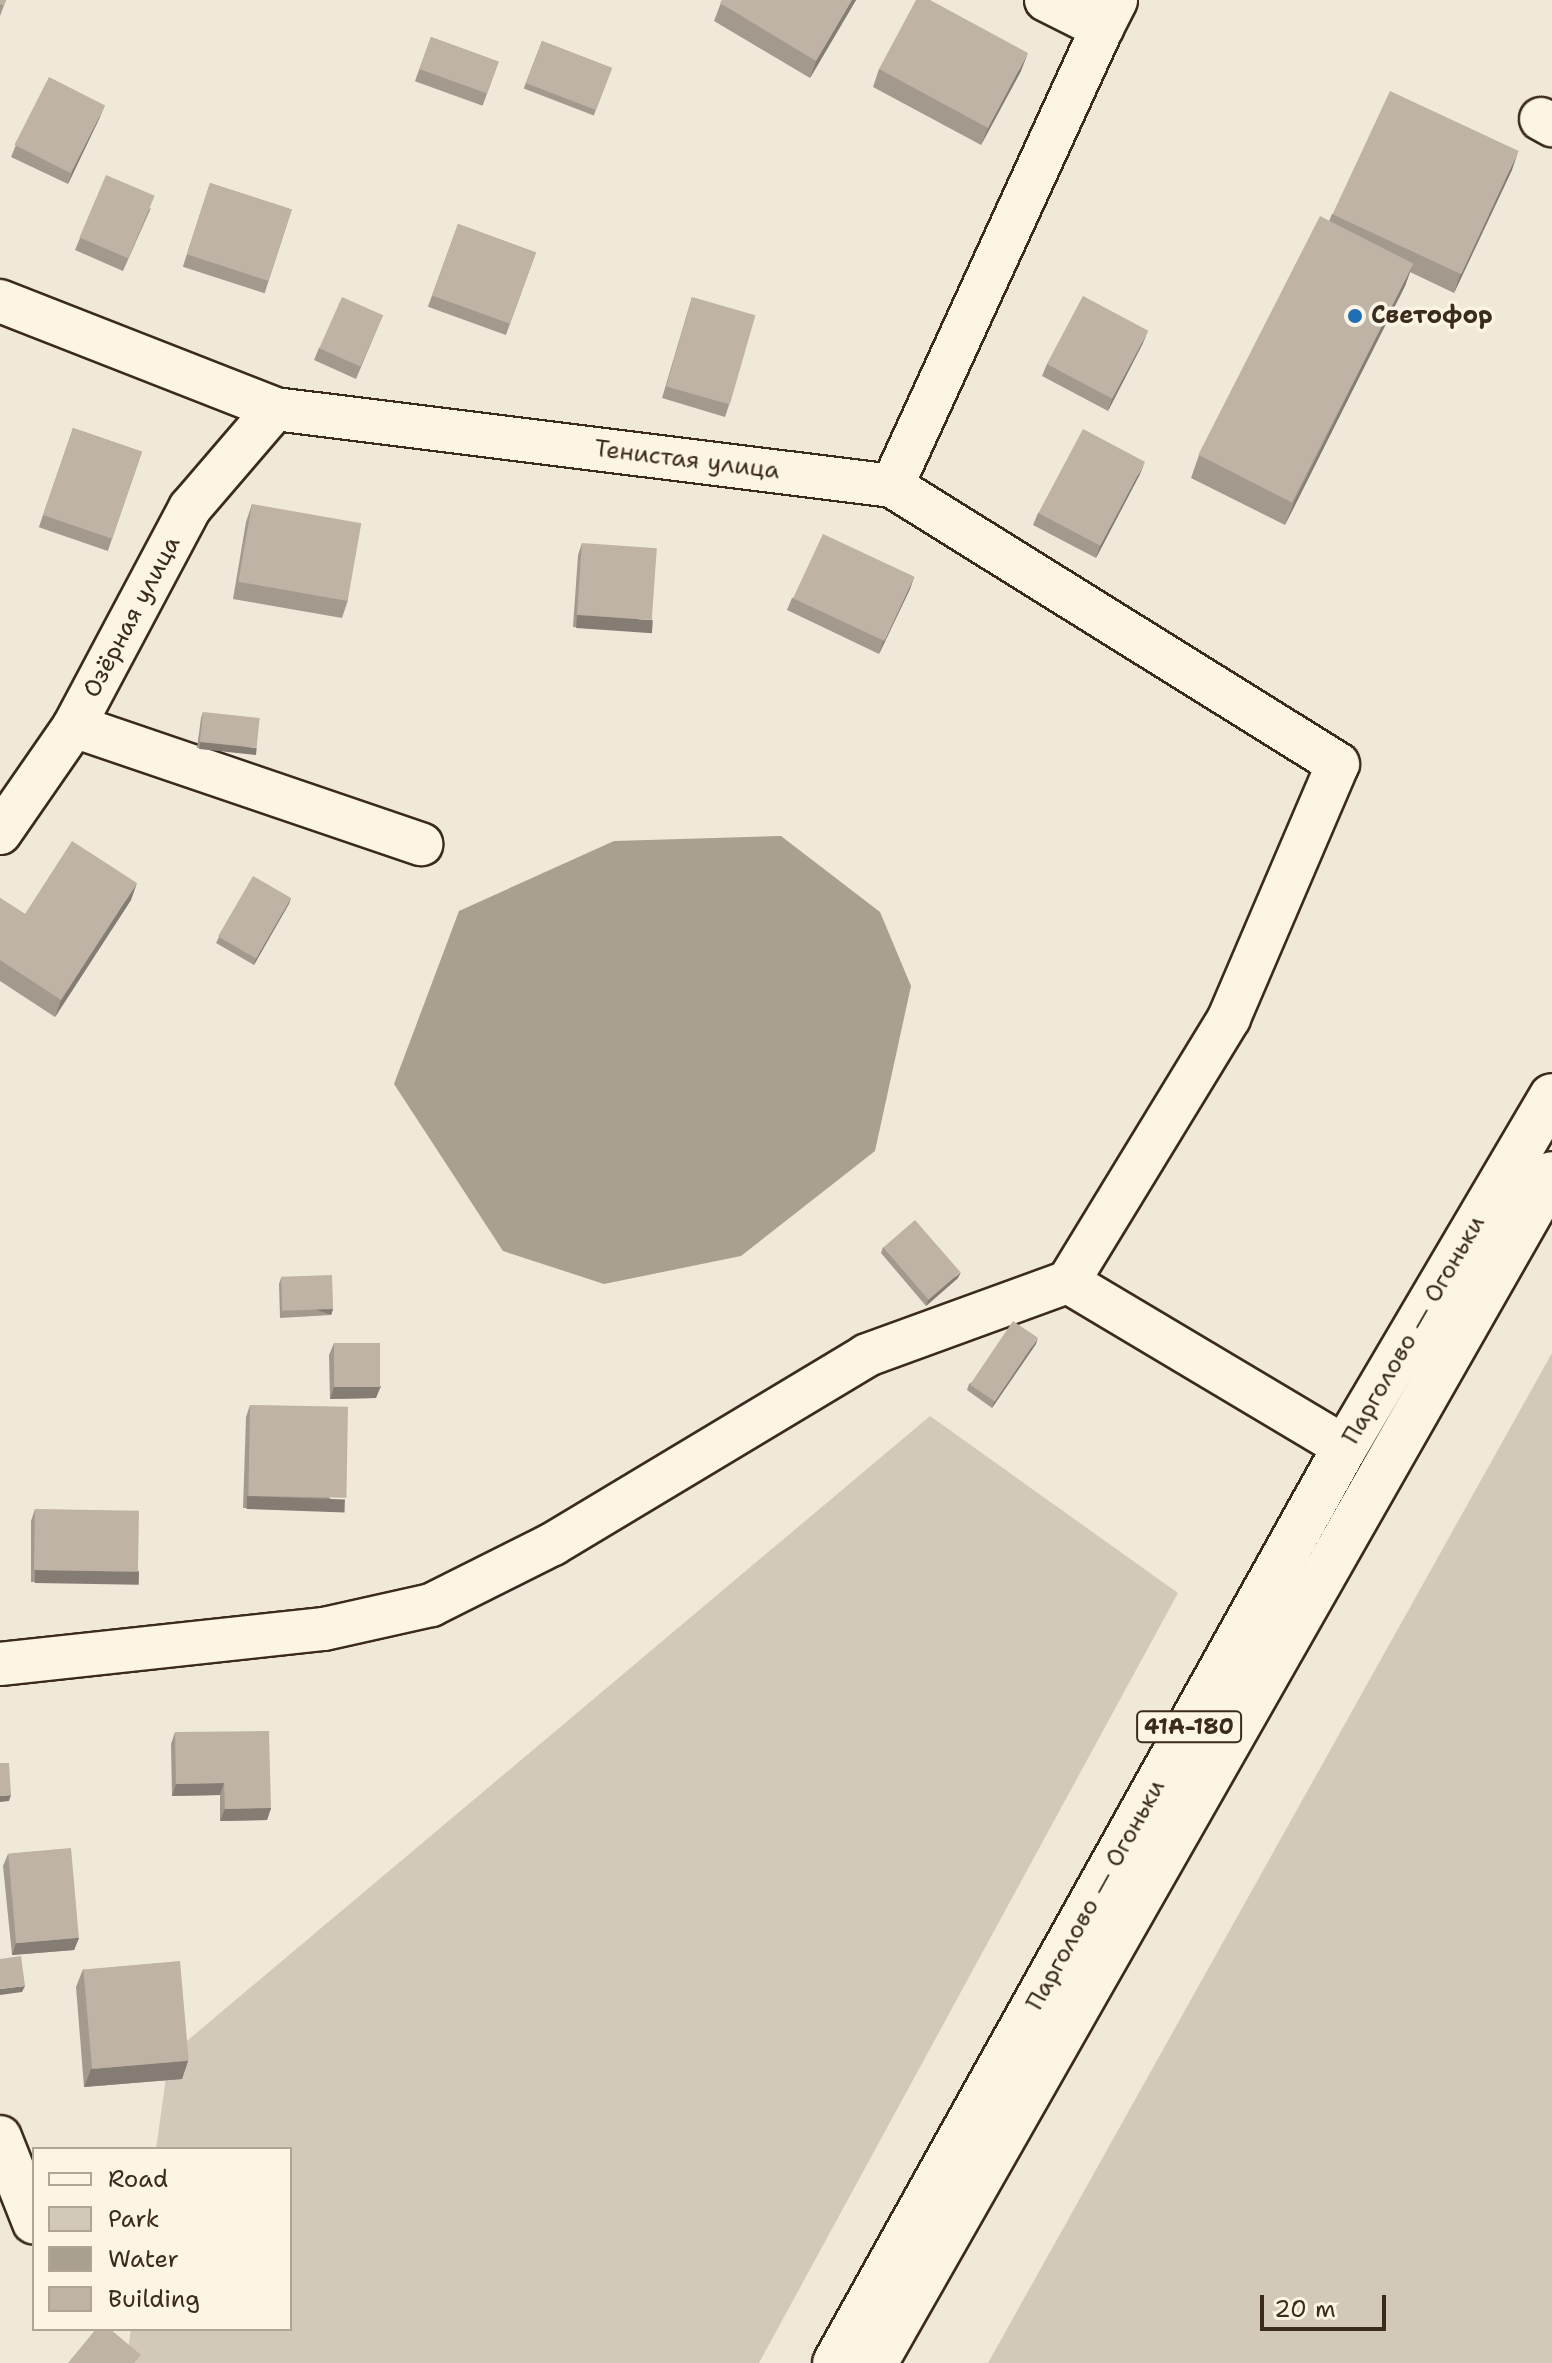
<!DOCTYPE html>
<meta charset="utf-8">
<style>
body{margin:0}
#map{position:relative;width:1552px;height:2363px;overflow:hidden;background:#f0e9d9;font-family:"Shantell Sans",sans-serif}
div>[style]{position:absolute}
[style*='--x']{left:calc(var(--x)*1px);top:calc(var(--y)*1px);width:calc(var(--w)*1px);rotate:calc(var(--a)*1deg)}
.green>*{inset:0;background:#d2c9ba}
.water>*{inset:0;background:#aaa091}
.roads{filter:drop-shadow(2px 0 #3b2a1e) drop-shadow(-2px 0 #3b2a1e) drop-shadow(0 2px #3b2a1e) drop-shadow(0 -2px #3b2a1e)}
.minor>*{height:42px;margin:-21px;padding:0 21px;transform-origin:21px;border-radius:21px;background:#fcf5e5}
.primary>*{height:44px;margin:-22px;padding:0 22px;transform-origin:22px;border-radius:22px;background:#fcf5e5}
.wall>*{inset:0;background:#a39a8d;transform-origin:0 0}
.shaded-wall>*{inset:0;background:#857d73;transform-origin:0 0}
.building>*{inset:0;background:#beb3a4;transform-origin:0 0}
.dots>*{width:22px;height:22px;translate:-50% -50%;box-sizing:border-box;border:4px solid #fcf5e5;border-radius:50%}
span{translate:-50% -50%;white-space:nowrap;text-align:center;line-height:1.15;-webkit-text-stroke:7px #fcf5e5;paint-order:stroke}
.shield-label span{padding:2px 6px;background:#fcf5e5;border:2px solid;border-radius:6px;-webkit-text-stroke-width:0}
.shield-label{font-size:22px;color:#3b2a1e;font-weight:700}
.poi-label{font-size:24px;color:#3b2a1e;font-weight:700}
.left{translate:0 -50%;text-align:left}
.street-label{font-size:24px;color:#3b2a1e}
.legend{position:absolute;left:32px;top:2147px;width:260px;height:184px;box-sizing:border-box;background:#fcf5e5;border:2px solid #afa495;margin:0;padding:10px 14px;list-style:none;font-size:24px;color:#3b2a1e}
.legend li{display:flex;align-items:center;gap:16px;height:40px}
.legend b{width:40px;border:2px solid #afa495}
.scale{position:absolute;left:1260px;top:2295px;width:126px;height:36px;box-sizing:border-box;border:4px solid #3b2a1e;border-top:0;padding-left:10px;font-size:24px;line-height:28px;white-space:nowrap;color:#3b2a1e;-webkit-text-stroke:6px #fcf5e5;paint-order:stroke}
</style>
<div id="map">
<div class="green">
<i style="clip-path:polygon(1552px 1353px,1552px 2363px,988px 2363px)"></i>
<i style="clip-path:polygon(930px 1416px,1178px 1593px,759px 2363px,126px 2363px,131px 2329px,290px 2329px,290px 2149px,156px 2149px,169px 2056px)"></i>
</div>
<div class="water">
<i style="clip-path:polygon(781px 836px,880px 912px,911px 986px,875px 1151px,741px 1256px,604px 1284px,503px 1251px,394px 1084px,459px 911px,614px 841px)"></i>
</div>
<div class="roads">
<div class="minor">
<i style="--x:1046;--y:0;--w:63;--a:26.6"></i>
<i style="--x:1102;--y:28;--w:31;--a:-63"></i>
<i style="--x:1541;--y:119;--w:13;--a:29"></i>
<i style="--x:0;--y:301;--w:295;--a:21.4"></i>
<i style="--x:275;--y:409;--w:622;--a:7.11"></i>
<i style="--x:892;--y:486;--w:504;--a:-65.37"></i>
<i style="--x:74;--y:726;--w:367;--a:18.8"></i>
<i style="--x:0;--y:833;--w:130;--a:-55.3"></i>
<i style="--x:74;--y:726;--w:247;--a:-62"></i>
<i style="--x:190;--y:508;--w:130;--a:-49.4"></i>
<i style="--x:1068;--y:1282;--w:322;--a:30.8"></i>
<i style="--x:0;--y:1664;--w:326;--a:-6.2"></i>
<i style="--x:324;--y:1629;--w:110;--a:-12.6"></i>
<i style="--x:431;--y:1605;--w:136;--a:-26.6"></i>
<i style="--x:553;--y:1544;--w:366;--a:-31"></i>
<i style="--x:867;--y:1355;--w:214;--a:-20"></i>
<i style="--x:1068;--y:1282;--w:309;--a:-58.6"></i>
<i style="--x:1229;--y:1018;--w:276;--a:-66.8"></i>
<i style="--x:1338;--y:764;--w:526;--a:-148.06"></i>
<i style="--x:0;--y:2137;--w:92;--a:68.4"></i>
</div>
<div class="primary">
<i style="--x:835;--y:2363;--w:1048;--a:-60.89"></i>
<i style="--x:1345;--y:1447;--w:407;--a:-59.5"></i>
<i style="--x:875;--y:2363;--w:1368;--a:-60.34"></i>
</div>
</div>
<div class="wall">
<i style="clip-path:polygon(0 0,6px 0,0 16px)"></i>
<i style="clip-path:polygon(722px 0,856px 0,810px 78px,714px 21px)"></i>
<i style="left:431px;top:37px;width:72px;height:47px;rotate:20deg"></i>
<i style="left:542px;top:41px;width:75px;height:51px;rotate:21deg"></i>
<i style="clip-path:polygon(879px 69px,1021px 71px,981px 145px,873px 87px)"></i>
<i style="clip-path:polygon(100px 117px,68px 184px,11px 157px,16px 145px)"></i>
<i style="clip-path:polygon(1512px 170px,1454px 293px,1410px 272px,1405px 286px,1285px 525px,1191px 478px,1199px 455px,1329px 221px,1332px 214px)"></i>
<i style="left:210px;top:183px;width:86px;height:88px;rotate:18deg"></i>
<i style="clip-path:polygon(151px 208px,123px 271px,75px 250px,80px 238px)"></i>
<i style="left:458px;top:224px;width:83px;height:88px;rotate:20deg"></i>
<i style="clip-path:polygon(692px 297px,729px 405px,725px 417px,662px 398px)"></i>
<i style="clip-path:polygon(383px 315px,356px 379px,314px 360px,319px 348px)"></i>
<i style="clip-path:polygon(1143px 343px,1108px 411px,1042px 376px,1047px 364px)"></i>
<i style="left:73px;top:428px;width:73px;height:105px;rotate:19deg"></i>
<i style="clip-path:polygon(1140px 474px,1096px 558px,1033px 525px,1038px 513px)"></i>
<i style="clip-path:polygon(252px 504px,348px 600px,342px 618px,233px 599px,246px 522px)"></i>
<i style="clip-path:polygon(582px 543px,648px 632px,573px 627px,578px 555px)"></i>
<i style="clip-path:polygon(914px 577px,910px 589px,879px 654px,787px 610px,792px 598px)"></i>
<i style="clip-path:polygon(203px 712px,255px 754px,197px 748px,201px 718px)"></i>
<i style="clip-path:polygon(0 898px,25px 914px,131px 900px,55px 1017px,0 981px)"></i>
<i style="clip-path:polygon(291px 898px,254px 965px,216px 943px,219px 937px)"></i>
<i style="clip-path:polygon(883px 1247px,958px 1278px,926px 1306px,881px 1253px)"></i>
<i style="clip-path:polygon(281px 1278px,333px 1309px,331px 1315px,280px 1318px,279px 1284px)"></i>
<i style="clip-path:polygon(334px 1343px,376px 1398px,330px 1399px,329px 1355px)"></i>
<i style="clip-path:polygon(1036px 1344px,992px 1408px,967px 1390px,969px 1384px)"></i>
<i style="clip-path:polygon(250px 1405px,341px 1511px,243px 1508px,246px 1417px)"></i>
<i style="clip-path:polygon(35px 1509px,139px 1571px,134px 1583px,31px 1582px,31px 1521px)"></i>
<i style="clip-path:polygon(175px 1732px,271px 1808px,267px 1820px,220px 1821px,220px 1795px,172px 1796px,171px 1744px)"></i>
<i style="clip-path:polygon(8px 1854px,79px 1938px,74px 1950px,12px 1955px,3px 1866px)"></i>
<i style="clip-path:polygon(83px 1969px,188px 2061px,182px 2079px,84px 2087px,76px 1987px)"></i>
</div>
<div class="shaded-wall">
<i style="clip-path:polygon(852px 0,856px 0,810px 78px,816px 61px)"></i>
<i style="clip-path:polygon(1028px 53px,1021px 71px,981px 145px,988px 128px)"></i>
<i style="clip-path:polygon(105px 105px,100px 117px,68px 184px,72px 172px)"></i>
<i style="clip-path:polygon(1518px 152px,1512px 170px,1454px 293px,1460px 275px)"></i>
<i style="clip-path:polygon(1413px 264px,1405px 286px,1285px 525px,1294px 502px)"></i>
<i style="clip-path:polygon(1148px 331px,1143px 343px,1108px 411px,1112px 399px)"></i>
<i style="clip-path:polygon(1145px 462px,1140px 474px,1096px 558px,1100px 546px)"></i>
<i style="clip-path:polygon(914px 577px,910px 589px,879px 654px,883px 642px)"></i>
<i style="left:577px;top:615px;width:76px;height:13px;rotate:4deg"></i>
<i style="left:200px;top:742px;width:57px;height:7px;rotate:6deg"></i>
<i style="clip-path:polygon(137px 883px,131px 900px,55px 1017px,61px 1000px)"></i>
<i style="clip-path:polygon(291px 898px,289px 904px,254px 965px,256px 959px)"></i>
<i style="clip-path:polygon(961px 1272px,958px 1278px,926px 1306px,928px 1300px)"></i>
<i style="left:333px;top:1309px;width:6px;height:50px;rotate:108deg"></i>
<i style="clip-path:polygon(1038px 1338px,1036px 1344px,992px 1408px,994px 1402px)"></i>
<i style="clip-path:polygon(381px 1386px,376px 1398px,330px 1399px,334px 1387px)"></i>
<i style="left:247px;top:1496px;width:98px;height:13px;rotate:2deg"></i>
<i style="left:35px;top:1570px;width:104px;height:13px;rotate:1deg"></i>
<i style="clip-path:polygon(224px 1783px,220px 1795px,172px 1796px,176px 1784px)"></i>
<i style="clip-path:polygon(11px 1795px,9px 1801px,0 1802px,0 1796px)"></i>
<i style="clip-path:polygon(271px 1808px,267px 1820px,220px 1821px,225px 1809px)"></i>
<i style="clip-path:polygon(79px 1938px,74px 1950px,12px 1955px,16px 1943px)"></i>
<i style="clip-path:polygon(25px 1986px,22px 1992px,0 1995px,0 1989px)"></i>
<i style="clip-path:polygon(188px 2061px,182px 2079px,84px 2087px,91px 2069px)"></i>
</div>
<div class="building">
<i style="clip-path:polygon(0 0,6px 0,4px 6px,0 4px)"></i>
<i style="clip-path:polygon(722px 0,852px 0,816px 61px,720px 3px)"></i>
<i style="clip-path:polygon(916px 0,930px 0,1028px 53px,988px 128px,879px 69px)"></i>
<i style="left:431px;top:37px;width:72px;height:34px;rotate:20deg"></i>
<i style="left:542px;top:41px;width:75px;height:45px;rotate:21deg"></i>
<i style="left:49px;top:77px;width:63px;height:76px;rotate:27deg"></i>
<i style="left:1390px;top:91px;width:142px;height:136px;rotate:25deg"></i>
<i style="left:106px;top:175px;width:53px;height:68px;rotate:23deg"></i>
<i style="left:210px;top:183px;width:86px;height:75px;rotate:18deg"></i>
<i style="left:1320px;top:216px;width:105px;height:268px;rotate:27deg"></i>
<i style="left:458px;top:224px;width:83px;height:76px;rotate:20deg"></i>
<i style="left:1083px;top:296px;width:74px;height:77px;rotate:28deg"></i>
<i style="left:342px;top:297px;width:45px;height:56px;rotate:24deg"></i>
<i style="left:692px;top:297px;width:66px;height:93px;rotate:16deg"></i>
<i style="left:73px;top:428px;width:73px;height:92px;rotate:19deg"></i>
<i style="left:1083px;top:429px;width:70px;height:95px;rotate:28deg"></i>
<i style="left:252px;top:504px;width:111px;height:79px;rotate:10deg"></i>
<i style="left:823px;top:534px;width:101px;height:71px;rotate:25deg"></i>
<i style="left:582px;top:543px;width:75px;height:72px;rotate:4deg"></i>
<i style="left:203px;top:712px;width:57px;height:30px;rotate:6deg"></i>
<i style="clip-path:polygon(72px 841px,137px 883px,61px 1000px,0 960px,0 898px,25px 914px)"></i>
<i style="left:253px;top:876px;width:44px;height:70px;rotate:30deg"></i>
<i style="left:915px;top:1220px;width:69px;height:42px;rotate:49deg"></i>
<i style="left:332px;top:1275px;width:34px;height:51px;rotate:88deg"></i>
<i style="left:1013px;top:1321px;width:30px;height:77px;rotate:34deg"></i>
<i style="left:334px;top:1343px;width:46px;height:44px"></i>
<i style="left:250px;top:1405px;width:98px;height:91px;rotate:1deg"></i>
<i style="left:35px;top:1509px;width:104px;height:61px;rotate:1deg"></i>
<i style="clip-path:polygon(269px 1731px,271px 1808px,225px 1809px,224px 1783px,176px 1784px,175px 1732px)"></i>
<i style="clip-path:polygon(0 1763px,9px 1763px,11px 1795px,0 1796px)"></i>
<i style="left:71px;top:1848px;width:90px;height:63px;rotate:85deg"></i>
<i style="clip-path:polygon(21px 1956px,25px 1986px,0 1989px,0 1959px)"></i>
<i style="left:180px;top:1961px;width:100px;height:97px;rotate:85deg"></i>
<i style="clip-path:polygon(96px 2329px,110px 2329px,141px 2355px,134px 2363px,68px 2363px)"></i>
</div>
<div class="dots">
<i style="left:1355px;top:316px;background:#1f6fb2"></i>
</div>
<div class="shield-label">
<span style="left:1189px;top:1727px">41А-180</span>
</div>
<div class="poi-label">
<span class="left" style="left:1371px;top:316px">Светофор</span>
</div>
<div class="street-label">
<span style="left:687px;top:460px;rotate:7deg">Тенистая улица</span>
<span style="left:132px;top:617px;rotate:-62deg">Озёрная улица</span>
<span style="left:1414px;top:1330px;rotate:-60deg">Парголово — Огоньки</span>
<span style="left:1096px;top:1895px;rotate:-61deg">Парголово — Огоньки</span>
</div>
<ul class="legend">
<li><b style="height:10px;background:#fcf5e5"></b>Road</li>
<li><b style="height:22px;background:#d2c9ba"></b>Park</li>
<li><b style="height:22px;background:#aaa091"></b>Water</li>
<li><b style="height:22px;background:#beb3a4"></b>Building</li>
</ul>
<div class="scale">20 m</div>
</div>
